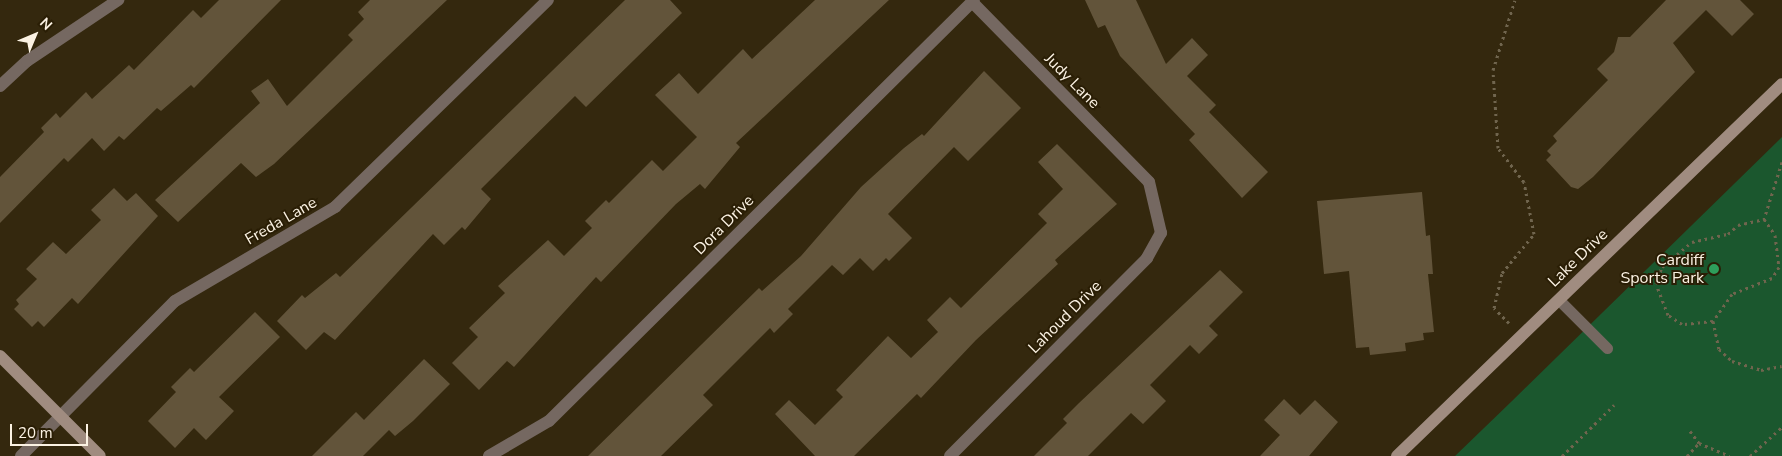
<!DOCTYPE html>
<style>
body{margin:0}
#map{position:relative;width:1782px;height:456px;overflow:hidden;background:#34280e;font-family:"Nunito Sans",sans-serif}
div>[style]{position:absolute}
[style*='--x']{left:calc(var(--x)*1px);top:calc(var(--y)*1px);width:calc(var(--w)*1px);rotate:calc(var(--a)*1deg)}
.green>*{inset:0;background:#1b572e}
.building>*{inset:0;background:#62543a}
.path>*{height:3px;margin-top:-1.5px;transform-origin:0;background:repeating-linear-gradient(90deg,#70654e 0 2.5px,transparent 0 6.5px)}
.service>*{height:11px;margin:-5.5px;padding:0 5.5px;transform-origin:5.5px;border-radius:5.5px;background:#756861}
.minor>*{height:12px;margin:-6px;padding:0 6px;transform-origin:6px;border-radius:6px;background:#756861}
.secondary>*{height:12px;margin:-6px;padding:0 6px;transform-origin:6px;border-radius:6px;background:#a08c80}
.dots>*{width:14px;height:14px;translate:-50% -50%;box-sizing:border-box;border:2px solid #2a1e05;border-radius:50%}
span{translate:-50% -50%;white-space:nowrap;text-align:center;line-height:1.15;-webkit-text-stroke:4px #2a1e05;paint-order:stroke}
.street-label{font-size:16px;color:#fbf2e3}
.poi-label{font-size:16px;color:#fbf2e3}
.right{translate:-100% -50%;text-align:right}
.north{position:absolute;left:10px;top:10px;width:50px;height:50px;-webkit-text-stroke:4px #2a1e05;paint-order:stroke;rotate:45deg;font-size:14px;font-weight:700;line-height:20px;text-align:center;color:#fbf2e3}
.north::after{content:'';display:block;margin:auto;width:18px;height:22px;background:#fbf2e3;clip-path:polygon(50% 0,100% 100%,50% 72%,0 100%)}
.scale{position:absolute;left:10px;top:424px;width:78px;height:22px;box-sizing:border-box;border:2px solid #fbf2e3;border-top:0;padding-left:6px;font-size:15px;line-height:18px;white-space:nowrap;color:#fbf2e3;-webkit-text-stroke:4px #2a1e05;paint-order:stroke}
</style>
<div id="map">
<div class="green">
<i style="clip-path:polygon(1782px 137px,1782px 456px,1455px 456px,1512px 401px)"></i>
</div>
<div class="building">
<i style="clip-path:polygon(219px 0,281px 0,194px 88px,191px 85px,161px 111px,157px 108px,124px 140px,119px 136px,104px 151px,92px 138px,68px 162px,64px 158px,0 223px,0 177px,44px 132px,41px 128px,56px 113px,60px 118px,86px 92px,92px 99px,129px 65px,134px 70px,193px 10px,201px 18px)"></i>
<i style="clip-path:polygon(370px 0,447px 0,274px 164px,256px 177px,241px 163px,178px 222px,155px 200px,260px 103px,251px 91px,268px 79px,287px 106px,353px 40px,348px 35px,364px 19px,358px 12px)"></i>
<i style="clip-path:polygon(625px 0,670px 0,682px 13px,586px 107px,575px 96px,481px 189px,491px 199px,465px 230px,462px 227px,444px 245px,433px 234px,335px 340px,324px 332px,306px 350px,277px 321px,302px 295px,305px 298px,336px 273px,340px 277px)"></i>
<i style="clip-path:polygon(815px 0,889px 0,736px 143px,740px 147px,705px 189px,700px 184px,676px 204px,601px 282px,596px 277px,514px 367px,507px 361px,479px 390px,452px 363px,478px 337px,469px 328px,505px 293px,498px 286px,548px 240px,564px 256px,592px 228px,585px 221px,606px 200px,609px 203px,652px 160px,663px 171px,697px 137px,655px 95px,679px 73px,698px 94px,743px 49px,752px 59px)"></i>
<i style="clip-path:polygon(1085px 0,1136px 0,1166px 64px,1192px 38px,1208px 55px,1187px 76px,1216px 105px,1209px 112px,1268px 172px,1242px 198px,1189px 140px,1195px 134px,1120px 56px,1105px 25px,1098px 28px)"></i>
<i style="clip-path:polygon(1666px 0,1740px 0,1754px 14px,1732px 36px,1706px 10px,1673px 43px,1695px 72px,1593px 177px,1578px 189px,1571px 187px,1546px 160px,1551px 155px,1547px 151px,1557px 141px,1553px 136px,1608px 80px,1597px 69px,1614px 52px,1618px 37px,1630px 37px)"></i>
<i style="clip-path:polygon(984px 71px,1021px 108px,968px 161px,954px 147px,888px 214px,912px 238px,889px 261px,886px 258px,873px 271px,860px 258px,843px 275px,832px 265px,788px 309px,793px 314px,774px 333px,770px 328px,703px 395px,713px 405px,661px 456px,588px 456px,759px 288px,762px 291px,801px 256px,861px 187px,904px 148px,922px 134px,924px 136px)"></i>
<i style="clip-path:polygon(1057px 144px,1117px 204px,1055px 260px,1058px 264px,976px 340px,921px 398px,917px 394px,854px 456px,815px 456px,775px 414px,789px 400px,815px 425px,843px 397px,836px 390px,888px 336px,911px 358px,938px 332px,927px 320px,950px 297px,961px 308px,1047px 223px,1038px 214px,1063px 189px,1038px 162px)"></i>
<i style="clip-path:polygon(114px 188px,127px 201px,136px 193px,158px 216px,78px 304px,72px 298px,44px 327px,38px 321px,32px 327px,14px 309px,19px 304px,16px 300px,37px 279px,26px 269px,53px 242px,66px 254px,101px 220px,91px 210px)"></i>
<i style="clip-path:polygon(1422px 192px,1426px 236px,1430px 235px,1433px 274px,1428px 274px,1434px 332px,1423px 333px,1424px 340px,1405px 343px,1406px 351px,1370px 355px,1369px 347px,1356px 348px,1349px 271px,1324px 274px,1317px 201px)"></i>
<i style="clip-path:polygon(1220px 270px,1243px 292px,1209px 326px,1218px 335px,1199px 354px,1190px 345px,1150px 385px,1166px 401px,1143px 424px,1131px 413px,1088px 456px,1034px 456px,1067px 423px,1063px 419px,1079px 403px)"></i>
<i style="clip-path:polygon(255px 312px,280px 337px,219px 397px,234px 411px,206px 440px,194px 428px,175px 448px,148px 421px,176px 392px,171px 387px,190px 368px,194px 372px)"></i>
<i style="clip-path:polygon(424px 359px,450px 384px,413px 421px,395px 436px,389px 430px,363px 456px,312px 456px,356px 412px,364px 420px)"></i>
<i style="clip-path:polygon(1284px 399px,1300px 415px,1315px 400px,1338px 422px,1309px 456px,1260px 456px,1280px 435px,1264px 420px)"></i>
</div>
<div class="path">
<i style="--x:1782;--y:162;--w:60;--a:107.5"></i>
<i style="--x:1764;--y:219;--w:19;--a:55"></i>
<i style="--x:1775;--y:235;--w:32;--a:83"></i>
<i style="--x:1779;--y:267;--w:13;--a:122"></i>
<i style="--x:1772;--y:278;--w:43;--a:158.2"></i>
<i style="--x:1732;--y:294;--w:33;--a:125"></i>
<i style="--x:1713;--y:321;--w:29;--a:78"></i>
<i style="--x:1719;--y:349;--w:18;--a:43"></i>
<i style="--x:1732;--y:361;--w:30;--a:17"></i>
<i style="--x:1761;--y:370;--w:21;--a:-11"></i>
<i style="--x:1713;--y:321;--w:31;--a:174"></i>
<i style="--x:1682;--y:324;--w:17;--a:-147"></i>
<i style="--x:1668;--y:315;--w:33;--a:-111"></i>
<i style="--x:1656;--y:284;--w:18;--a:-71"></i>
<i style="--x:1662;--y:267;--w:39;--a:-40"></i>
<i style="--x:1692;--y:242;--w:37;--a:-13"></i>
<i style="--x:1728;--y:234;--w:13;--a:-42"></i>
<i style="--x:1738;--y:225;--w:27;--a:-13"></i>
<i style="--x:1509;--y:323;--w:21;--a:-135"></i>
<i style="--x:1494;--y:308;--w:36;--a:-77"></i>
<i style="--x:1502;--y:273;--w:50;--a:-50.6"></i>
<i style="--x:1534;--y:234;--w:53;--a:-100.9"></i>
<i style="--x:1524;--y:182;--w:43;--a:-127.4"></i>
<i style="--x:1498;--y:148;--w:78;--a:-93.7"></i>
<i style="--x:1493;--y:70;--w:73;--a:-72.6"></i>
<i style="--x:1690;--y:431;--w:15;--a:53"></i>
<i style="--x:1699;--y:443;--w:33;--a:23"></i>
<i style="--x:1562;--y:456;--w:73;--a:-44.4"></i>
<i style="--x:1687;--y:456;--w:18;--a:-47"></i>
<i style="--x:1750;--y:456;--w:43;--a:-42.2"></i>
</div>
<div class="service">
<i style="--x:1559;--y:300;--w:68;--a:45"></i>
</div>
<div class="minor">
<i style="--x:0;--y:86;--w:37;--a:-43"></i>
<i style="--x:27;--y:61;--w:110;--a:-33.8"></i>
<i style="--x:21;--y:456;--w:218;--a:-45.2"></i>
<i style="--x:175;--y:301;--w:186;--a:-30.4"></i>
<i style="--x:335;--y:207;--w:297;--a:-44.2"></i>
<i style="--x:489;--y:456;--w:69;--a:-30.3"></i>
<i style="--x:549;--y:421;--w:598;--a:-44.73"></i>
<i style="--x:950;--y:456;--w:279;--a:-45.1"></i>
<i style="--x:1147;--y:258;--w:29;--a:-61"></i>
<i style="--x:1161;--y:233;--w:52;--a:-103.2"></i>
<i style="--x:1149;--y:182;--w:252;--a:-134.5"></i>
</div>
<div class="secondary">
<i style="--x:0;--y:356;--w:141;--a:45"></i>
<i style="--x:1397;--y:456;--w:535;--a:-44.02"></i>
</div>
<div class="dots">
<i style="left:1714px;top:269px;background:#2e9e5b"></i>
</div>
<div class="street-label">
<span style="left:1072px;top:81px;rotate:45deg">Judy Lane</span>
<span style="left:281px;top:221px;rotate:-30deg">Freda Lane</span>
<span style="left:724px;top:225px;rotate:-45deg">Dora Drive</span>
<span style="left:1578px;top:258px;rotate:-44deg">Lake Drive</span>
<span style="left:1065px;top:317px;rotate:-45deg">Lahoud Drive</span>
</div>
<div class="poi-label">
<span class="right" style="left:1704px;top:269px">Cardiff<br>Sports Park</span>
</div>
<div class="north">N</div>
<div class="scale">20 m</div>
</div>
